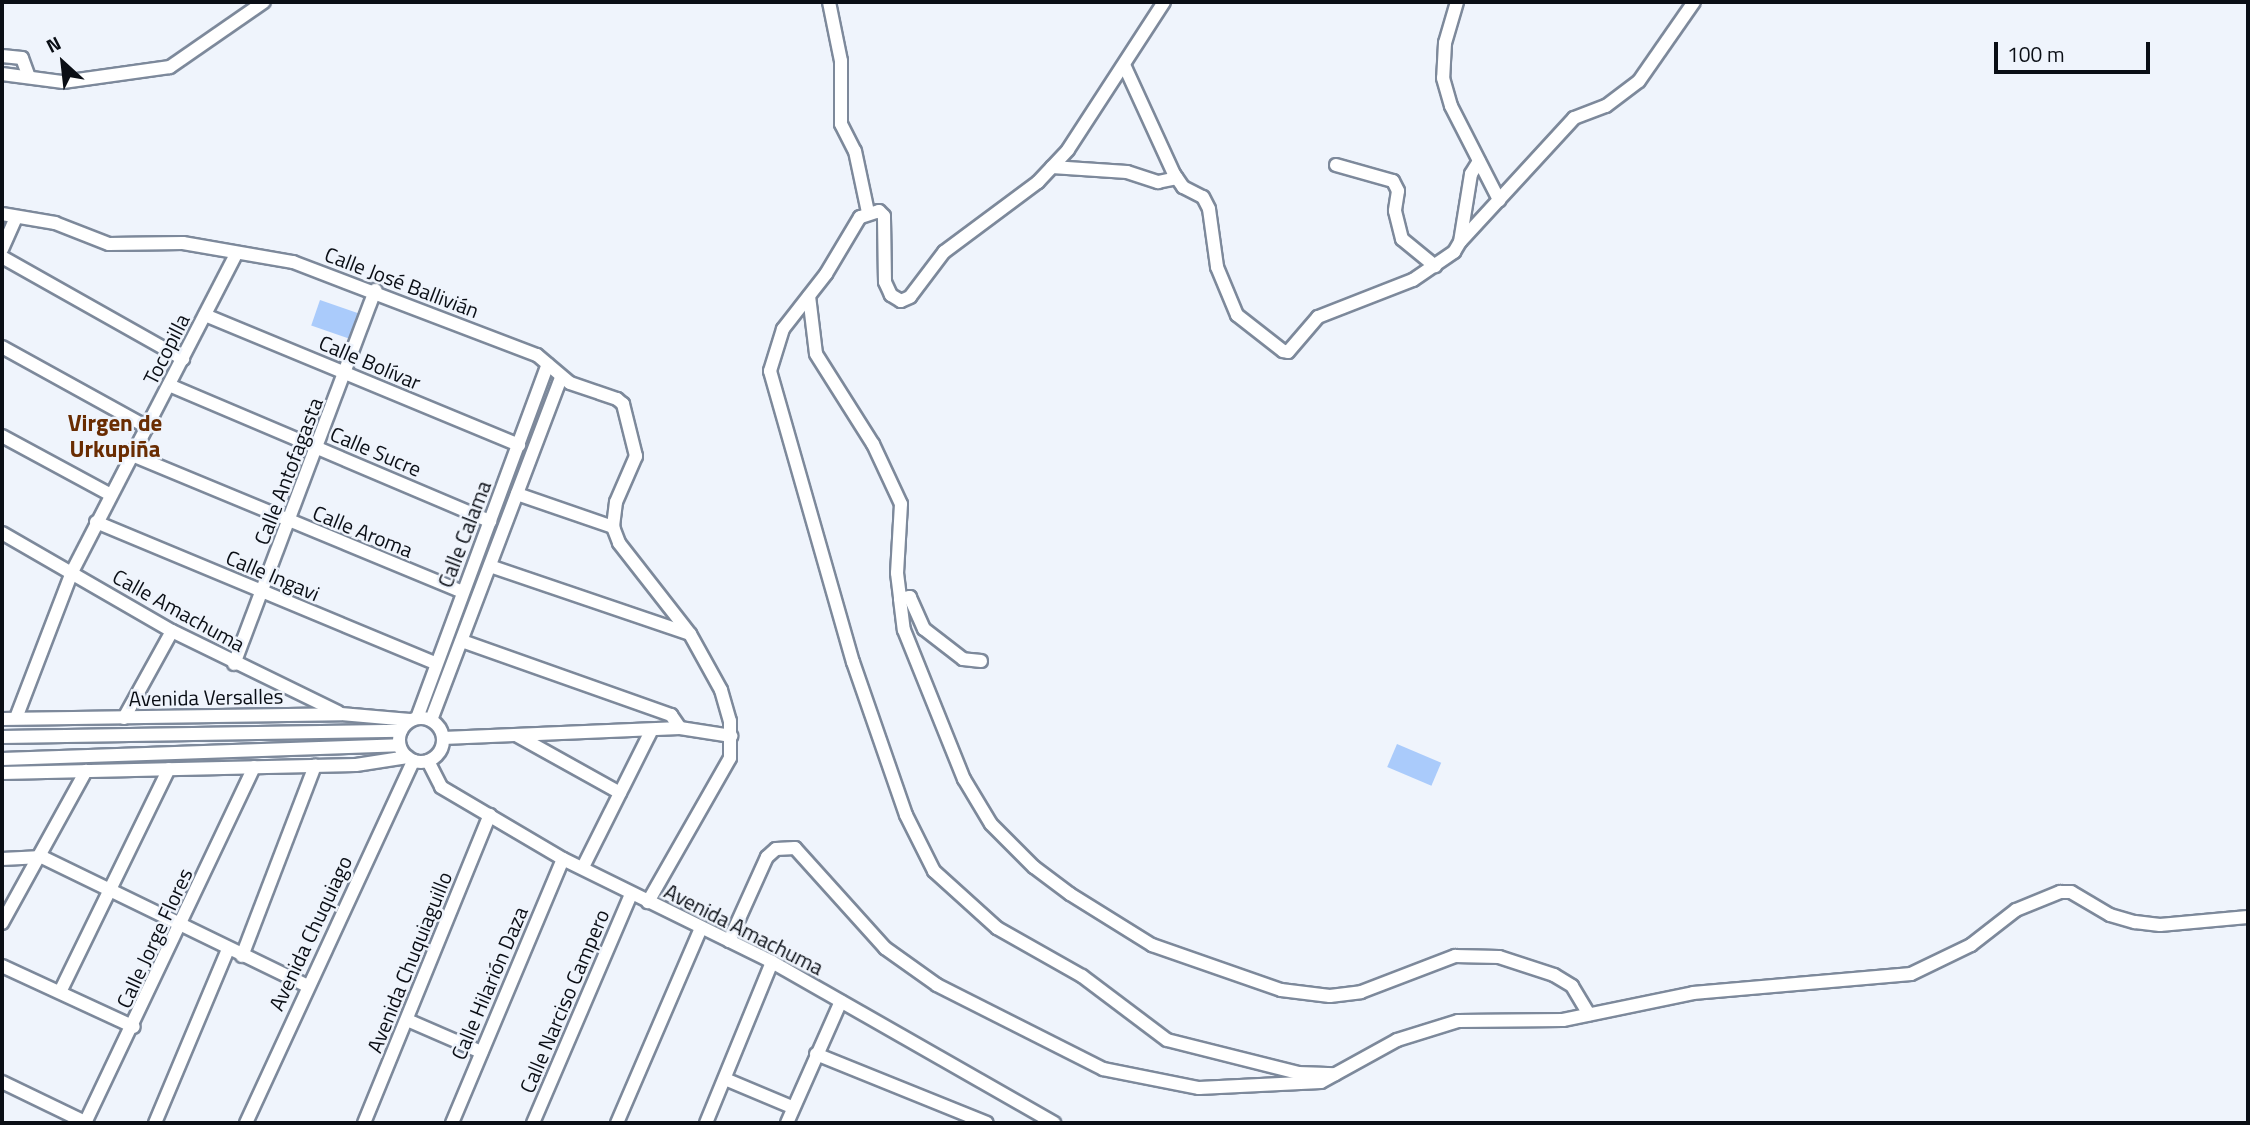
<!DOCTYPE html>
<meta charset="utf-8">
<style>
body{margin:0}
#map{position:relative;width:2250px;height:1125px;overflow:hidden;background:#eff4fc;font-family:"Titillium Web",sans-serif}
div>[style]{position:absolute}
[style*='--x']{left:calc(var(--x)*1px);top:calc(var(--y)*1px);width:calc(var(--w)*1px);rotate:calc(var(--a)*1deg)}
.green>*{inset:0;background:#aacbfb;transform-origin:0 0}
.roads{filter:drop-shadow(2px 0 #7d899b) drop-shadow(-2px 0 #7d899b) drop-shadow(0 2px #7d899b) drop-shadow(0 -2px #7d899b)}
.minor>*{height:12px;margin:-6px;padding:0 6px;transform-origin:6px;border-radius:6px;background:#fff}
.minor>.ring{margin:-6px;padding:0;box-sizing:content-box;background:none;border:12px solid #fff;border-radius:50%}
span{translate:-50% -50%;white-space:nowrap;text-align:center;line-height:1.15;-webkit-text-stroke:5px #eff4fc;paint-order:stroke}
.street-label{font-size:21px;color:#0a0e15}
.neighbourhood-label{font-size:23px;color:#692c02;font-weight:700}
.frame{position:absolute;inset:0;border:4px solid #0a0e15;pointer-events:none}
.north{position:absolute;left:28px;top:28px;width:70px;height:70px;-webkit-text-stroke:5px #eff4fc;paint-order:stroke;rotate:333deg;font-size:19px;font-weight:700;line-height:28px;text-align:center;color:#0a0e15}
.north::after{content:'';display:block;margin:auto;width:24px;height:32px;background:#0a0e15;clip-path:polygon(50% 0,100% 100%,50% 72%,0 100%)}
.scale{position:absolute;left:1994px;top:42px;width:156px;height:32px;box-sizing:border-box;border:4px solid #0a0e15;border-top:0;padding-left:9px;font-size:21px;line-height:24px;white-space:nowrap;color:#0a0e15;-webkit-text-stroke:5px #eff4fc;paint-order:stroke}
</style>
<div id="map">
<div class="green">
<i style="left:320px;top:300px;width:42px;height:27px;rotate:19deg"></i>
<i style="left:1397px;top:744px;width:48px;height:25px;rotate:23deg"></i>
</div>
<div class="roads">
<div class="minor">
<i style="--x:829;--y:2;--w:60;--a:78.5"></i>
<i style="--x:841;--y:61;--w:63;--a:90"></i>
<i style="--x:841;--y:124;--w:30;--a:63"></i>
<i style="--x:855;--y:151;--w:62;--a:78"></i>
<i style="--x:1164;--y:2;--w:176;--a:123"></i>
<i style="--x:1068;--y:150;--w:44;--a:133.2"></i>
<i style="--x:1038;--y:182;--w:117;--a:143.3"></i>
<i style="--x:944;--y:252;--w:56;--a:127.1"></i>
<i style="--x:910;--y:297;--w:10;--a:156"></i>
<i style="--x:901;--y:301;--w:12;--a:-149"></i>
<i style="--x:891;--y:295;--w:14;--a:-115"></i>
<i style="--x:885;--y:282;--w:66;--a:-90.9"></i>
<i style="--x:884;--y:216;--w:7;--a:-135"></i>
<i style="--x:879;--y:211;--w:20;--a:162"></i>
<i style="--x:860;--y:217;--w:66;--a:120.8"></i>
<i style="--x:826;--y:274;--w:70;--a:128"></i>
<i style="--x:783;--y:329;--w:44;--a:107.2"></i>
<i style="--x:770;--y:371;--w:303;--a:74.1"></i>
<i style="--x:853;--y:662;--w:162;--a:70.9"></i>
<i style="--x:906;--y:815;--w:63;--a:63.4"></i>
<i style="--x:934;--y:871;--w:85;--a:42.1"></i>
<i style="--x:997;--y:928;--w:98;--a:29.5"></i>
<i style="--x:1082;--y:976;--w:106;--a:37"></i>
<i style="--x:1167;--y:1040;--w:135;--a:14.1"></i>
<i style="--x:1298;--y:1073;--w:37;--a:2"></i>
<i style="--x:1457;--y:2;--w:43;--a:106.3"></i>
<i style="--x:1445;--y:43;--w:35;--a:93"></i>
<i style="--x:1443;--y:78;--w:29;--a:74"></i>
<i style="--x:1451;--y:106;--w:106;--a:62.9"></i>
<i style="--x:2;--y:56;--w:20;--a:6"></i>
<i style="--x:22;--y:58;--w:20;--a:70"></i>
<i style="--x:1125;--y:67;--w:118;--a:65.4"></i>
<i style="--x:1174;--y:174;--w:16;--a:55"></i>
<i style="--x:1183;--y:187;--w:22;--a:27"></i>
<i style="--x:1203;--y:197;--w:13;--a:63"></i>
<i style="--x:1209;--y:209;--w:59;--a:82.1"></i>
<i style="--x:1217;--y:267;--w:52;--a:67.4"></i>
<i style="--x:1237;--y:315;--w:58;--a:38"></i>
<i style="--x:1283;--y:351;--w:5;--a:11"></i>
<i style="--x:1288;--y:352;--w:46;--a:-49.4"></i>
<i style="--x:1318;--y:317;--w:102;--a:-21.3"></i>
<i style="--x:1413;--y:280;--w:50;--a:-34.3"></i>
<i style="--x:1454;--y:252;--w:12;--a:-59"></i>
<i style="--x:1460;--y:242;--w:69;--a:-80.8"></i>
<i style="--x:1471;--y:174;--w:15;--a:-58"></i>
<i style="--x:2;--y:74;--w:62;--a:7.5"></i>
<i style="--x:63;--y:82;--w:108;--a:-8"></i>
<i style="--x:170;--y:67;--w:114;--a:-34.7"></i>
<i style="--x:1336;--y:165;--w:59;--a:15.7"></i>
<i style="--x:1393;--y:181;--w:11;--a:63"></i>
<i style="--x:1398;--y:191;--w:20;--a:99"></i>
<i style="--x:1395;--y:211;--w:29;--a:76"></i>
<i style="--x:1402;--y:239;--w:43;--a:39.3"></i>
<i style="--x:1052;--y:167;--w:75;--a:3.8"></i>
<i style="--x:1127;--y:172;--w:33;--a:18"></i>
<i style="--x:1158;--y:182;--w:19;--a:-12"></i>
<i style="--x:2;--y:214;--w:54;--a:9.6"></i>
<i style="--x:55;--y:223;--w:58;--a:21.3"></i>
<i style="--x:109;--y:244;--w:74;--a:-0.8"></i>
<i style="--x:183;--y:243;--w:112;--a:9.8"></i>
<i style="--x:293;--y:262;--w:261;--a:20.9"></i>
<i style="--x:537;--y:355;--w:43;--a:40.3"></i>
<i style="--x:570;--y:383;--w:50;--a:18.8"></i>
<i style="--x:617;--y:399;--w:8;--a:40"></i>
<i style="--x:623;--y:404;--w:54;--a:76"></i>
<i style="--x:636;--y:456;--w:50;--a:113.5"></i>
<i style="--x:616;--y:502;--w:25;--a:97"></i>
<i style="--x:613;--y:527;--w:17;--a:69"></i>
<i style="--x:619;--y:543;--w:115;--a:52"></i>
<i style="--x:1461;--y:241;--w:167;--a:-47.4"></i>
<i style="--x:1574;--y:118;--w:34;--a:-21"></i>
<i style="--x:1606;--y:106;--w:41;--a:-37.1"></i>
<i style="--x:1639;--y:81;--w:96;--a:-55.2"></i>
<i style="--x:2;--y:249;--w:35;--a:-66"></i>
<i style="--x:2;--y:257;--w:208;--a:29.4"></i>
<i style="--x:809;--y:296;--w:58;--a:83.1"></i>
<i style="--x:816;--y:354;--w:107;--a:57.7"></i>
<i style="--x:873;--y:444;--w:66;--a:65"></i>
<i style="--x:901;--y:504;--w:69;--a:93.3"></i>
<i style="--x:897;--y:573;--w:26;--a:83"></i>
<i style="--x:205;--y:315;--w:340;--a:22.5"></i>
<i style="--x:2;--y:347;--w:166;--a:28.9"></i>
<i style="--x:169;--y:385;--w:349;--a:23"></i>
<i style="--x:2;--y:436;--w:124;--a:28.4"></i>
<i style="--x:132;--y:455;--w:358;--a:22.5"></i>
<i style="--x:517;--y:494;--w:102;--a:19"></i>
<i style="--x:96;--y:522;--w:367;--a:22.6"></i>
<i style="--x:2;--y:533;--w:196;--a:30"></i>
<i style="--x:172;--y:631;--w:185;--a:26"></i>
<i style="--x:490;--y:566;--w:211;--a:18.8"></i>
<i style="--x:690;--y:634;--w:64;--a:61"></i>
<i style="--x:721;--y:690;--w:32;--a:74"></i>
<i style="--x:730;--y:721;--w:37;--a:90"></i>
<i style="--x:730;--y:758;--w:166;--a:119.7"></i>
<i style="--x:462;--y:641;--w:222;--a:19.5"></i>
<i style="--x:671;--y:715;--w:16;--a:55"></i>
<i style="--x:981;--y:661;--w:18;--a:-174"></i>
<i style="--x:963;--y:659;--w:49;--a:-142.4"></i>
<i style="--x:924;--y:629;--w:35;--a:-114"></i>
<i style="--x:910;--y:597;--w:10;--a:169"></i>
<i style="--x:900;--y:599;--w:31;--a:83"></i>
<i style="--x:904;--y:630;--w:161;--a:68.1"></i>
<i style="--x:964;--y:779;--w:52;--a:59"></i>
<i style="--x:991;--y:824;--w:61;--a:45"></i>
<i style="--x:1034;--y:867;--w:45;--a:36.9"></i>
<i style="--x:1070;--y:894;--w:97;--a:31.9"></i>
<i style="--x:1152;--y:945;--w:137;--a:19.2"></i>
<i style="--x:1281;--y:990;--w:49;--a:7"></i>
<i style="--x:1330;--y:996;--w:31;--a:-7"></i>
<i style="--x:1361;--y:992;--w:101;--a:-21"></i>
<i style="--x:1455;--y:956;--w:44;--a:1.3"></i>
<i style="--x:1499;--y:957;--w:58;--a:18.1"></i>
<i style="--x:1554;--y:975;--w:21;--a:31"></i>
<i style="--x:1572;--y:986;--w:33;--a:59"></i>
<i style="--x:234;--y:664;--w:400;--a:-69.3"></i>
<i class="ring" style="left:399px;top:718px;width:32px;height:32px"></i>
<i style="--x:16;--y:718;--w:156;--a:-69"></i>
<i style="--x:72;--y:572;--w:358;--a:-62.7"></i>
<i style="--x:124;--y:718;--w:99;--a:-61.1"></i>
<i style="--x:417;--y:718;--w:377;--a:-69.7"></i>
<i style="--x:2;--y:719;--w:339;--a:-0.8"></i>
<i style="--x:341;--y:714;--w:69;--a:5"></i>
<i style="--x:431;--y:720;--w:367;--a:-69.2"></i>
<i style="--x:516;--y:735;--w:119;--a:29.1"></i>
<i style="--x:2;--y:737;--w:399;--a:-0.9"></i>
<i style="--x:443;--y:738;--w:237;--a:-2.4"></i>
<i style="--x:680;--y:728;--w:52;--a:8.9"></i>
<i style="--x:2;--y:759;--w:397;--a:-2"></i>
<i style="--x:428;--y:761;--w:29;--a:63"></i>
<i style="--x:441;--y:787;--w:142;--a:30.5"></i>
<i style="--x:563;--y:859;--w:233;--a:26.2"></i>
<i style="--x:772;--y:962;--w:325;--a:29.7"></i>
<i style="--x:2;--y:773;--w:354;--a:-1.3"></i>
<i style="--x:356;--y:765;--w:52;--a:-8.9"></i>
<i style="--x:42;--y:857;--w:293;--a:25.9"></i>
<i style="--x:2;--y:859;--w:40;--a:-2.9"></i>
<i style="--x:583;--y:867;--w:152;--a:-63.4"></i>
<i style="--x:2;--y:923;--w:174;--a:-61.1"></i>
<i style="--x:729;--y:941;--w:92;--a:-65.7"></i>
<i style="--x:767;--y:857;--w:12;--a:-42"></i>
<i style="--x:776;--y:849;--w:19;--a:-3"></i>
<i style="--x:795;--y:848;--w:135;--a:48"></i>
<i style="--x:885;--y:948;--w:64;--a:35.4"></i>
<i style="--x:937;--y:985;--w:186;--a:26.8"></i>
<i style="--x:1103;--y:1069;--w:98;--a:11.2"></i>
<i style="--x:1199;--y:1088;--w:122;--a:-2.8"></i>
<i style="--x:1321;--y:1082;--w:87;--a:-28.9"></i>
<i style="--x:1397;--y:1040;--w:64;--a:-17.3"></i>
<i style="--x:1458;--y:1021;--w:105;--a:-0.5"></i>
<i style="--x:1563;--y:1020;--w:133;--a:-11.7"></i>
<i style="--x:1693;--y:993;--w:219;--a:-5"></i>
<i style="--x:1911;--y:974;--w:67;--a:-25.8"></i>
<i style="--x:1971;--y:945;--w:57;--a:-37.9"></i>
<i style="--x:2016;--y:910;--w:48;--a:-22.2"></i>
<i style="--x:2060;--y:892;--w:11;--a:0"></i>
<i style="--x:2071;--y:892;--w:45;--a:30.5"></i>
<i style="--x:2110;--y:915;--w:26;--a:16"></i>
<i style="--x:2135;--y:922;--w:25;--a:7"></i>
<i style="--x:2160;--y:925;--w:88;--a:-5.2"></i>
<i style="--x:242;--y:956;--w:204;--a:-69"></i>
<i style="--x:2;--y:966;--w:145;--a:24.8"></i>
<i style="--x:60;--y:992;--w:248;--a:-64"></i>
<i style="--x:407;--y:1020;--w:81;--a:23.4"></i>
<i style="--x:816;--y:1054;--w:184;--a:22"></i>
<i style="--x:725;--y:1079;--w:73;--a:22.7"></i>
<i style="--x:2;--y:1082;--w:94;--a:25.8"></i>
<i style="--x:85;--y:1123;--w:394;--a:-64.6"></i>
<i style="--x:155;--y:1123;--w:189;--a:-67.2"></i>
<i style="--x:246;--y:1123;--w:399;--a:-65.2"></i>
<i style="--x:364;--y:1123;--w:333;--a:-67.8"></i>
<i style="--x:452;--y:1123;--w:286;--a:-67.2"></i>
<i style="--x:533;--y:1123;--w:249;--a:-66.8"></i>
<i style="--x:617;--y:1123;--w:212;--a:-66.7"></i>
<i style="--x:706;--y:1123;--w:174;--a:-67.7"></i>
<i style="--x:787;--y:1123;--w:133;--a:-66.1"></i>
</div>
</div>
<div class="street-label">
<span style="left:402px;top:282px;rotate:21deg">Calle José Ballivián</span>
<span style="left:166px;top:349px;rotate:-63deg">Tocopilla</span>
<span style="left:370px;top:362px;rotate:23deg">Calle Bolívar</span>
<span style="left:376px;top:451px;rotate:23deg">Calle Sucre</span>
<span style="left:288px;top:471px;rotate:-69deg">Calle Antofagasta</span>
<span style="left:363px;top:531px;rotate:22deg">Calle Aroma</span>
<span style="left:464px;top:534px;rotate:-69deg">Calle Calama</span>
<span style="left:273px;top:575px;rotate:23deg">Calle Ingavi</span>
<span style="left:179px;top:610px;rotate:29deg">Calle Amachuma</span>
<span style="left:206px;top:697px;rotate:-1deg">Avenida Versalles</span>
<span style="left:744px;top:929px;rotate:27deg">Avenida Amachuma</span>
<span style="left:310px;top:933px;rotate:-65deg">Avenida Chuquiago</span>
<span style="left:154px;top:938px;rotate:-65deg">Calle Jorge Flores</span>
<span style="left:409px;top:962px;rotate:-68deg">Avenida Chuquiaguillo</span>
<span style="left:489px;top:983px;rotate:-67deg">Calle Hilarión Daza</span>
<span style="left:564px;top:1001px;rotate:-67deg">Calle Narciso Campero</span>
</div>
<div class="neighbourhood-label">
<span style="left:115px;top:436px">Virgen de<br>Urkupiña</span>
</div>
<div class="frame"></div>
<div class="north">N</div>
<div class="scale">100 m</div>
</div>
